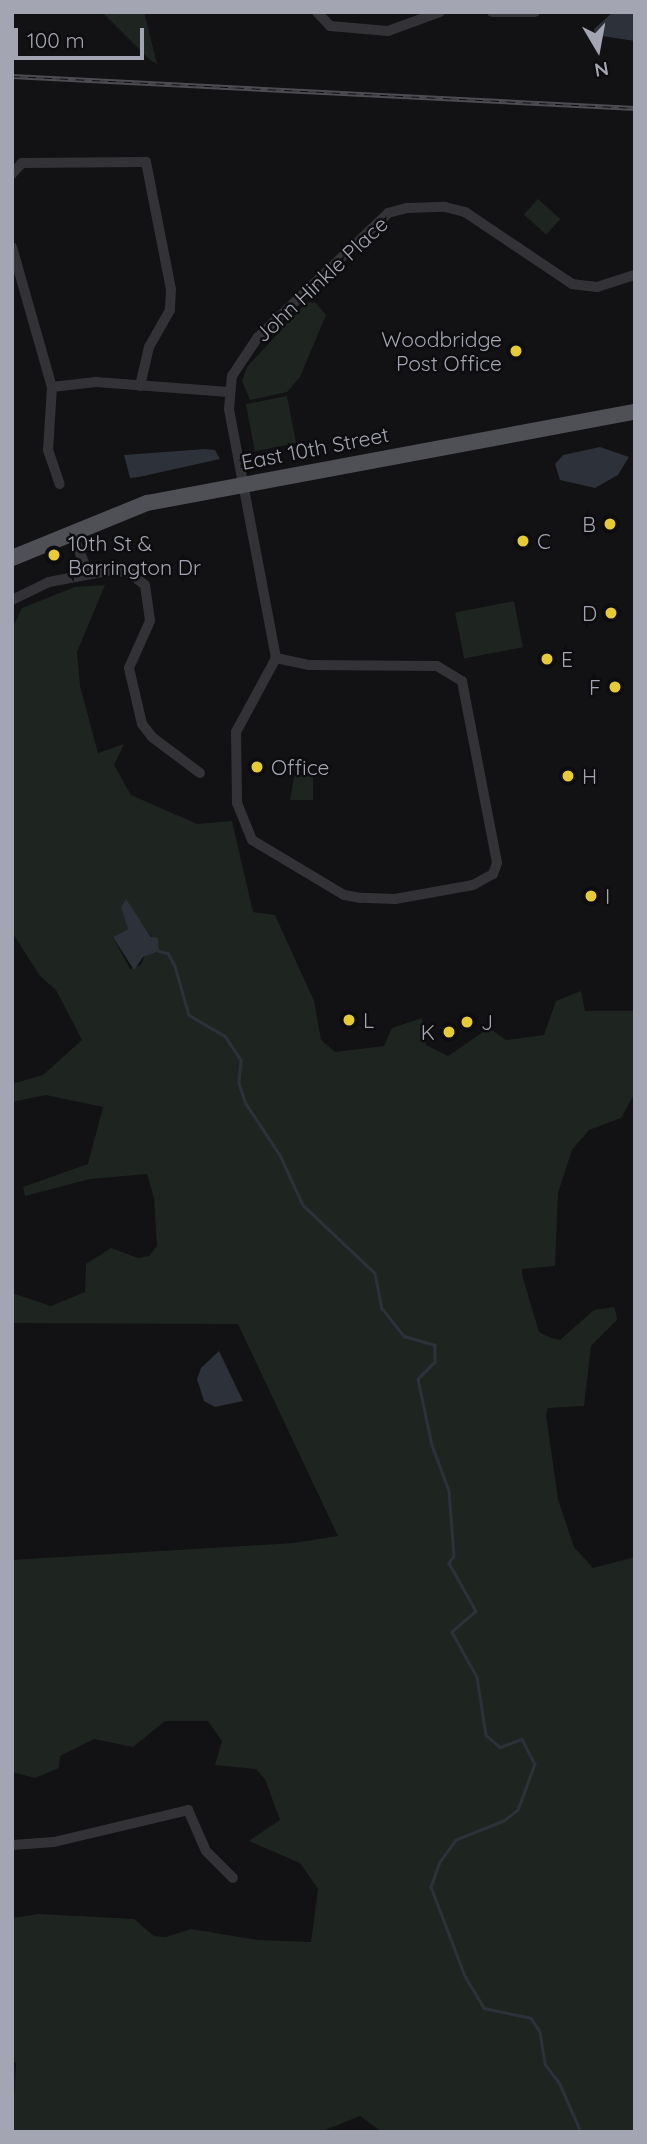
<!DOCTYPE html>
<style>
body{margin:0}
#map{position:relative;width:647px;height:2144px;overflow:hidden;background:#121113;font-family:Quicksand,sans-serif}
div>[style]{position:absolute}
[style*='--x']{left:calc(var(--x)*1px);top:calc(var(--y)*1px);width:calc(var(--w)*1px);rotate:calc(var(--a)*1deg)}
.green>*{inset:0;background:#1e2520;transform-origin:0 0}
.water>*{inset:0;background:#2c313a}
.stream>*{height:2.5px;margin:-1.25px;padding:0 1.25px;transform-origin:1.25px;border-radius:1.25px;background:#2c313a}
.street>*{height:10px;margin:-5px;padding:0 5px;transform-origin:5px;border-radius:5px;background:#333337}
.primary>*{height:16px;margin:-8px;padding:0 8px;transform-origin:8px;border-radius:8px;background:#4f4f56}
.rail>*{height:5px;margin-top:-2.5px;transform-origin:0;background:repeating-linear-gradient(90deg,#0d0c0e 0 8px,#4c4c52 0 16px);box-sizing:border-box;border-block:2px solid #4c4c52}
.dots>*{width:19px;height:19px;translate:-50% -50%;box-sizing:border-box;border:4px solid #0d0c0e;border-radius:50%}
span{translate:-50% -50%;white-space:nowrap;text-align:center;line-height:1.15;-webkit-text-stroke:5px #0d0c0e;paint-order:stroke}
.street-label{font-size:21px;color:#a3a5b2}
.poi-label{font-size:21px;color:#a3a5b2}
.right{translate:-100% -50%;text-align:right}
.left{translate:0 -50%;text-align:left}
.frame{position:absolute;inset:0;border:14px solid #a3a5b2;pointer-events:none}
.north{position:absolute;left:563px;top:14px;width:70px;height:70px;-webkit-text-stroke:5px #0d0c0e;paint-order:stroke;rotate:170deg;font-size:19px;font-weight:700;line-height:28px;text-align:center;color:#a3a5b2}
.north::after{content:'';display:block;margin:auto;width:24px;height:32px;background:#a3a5b2;clip-path:polygon(50% 0,100% 100%,50% 72%,0 100%)}
.scale{position:absolute;left:14px;top:28px;width:130px;height:32px;box-sizing:border-box;border:4px solid #a3a5b2;border-top:0;padding-left:9px;font-size:21px;line-height:24px;white-space:nowrap;color:#a3a5b2;-webkit-text-stroke:5px #0d0c0e;paint-order:stroke}
</style>
<div id="map">
<div class="green">
<i style="clip-path:polygon(102px 12px,144px 12px,157px 64px,150px 60px)"></i>
<i style="left:538px;top:199px;width:30px;height:21px;rotate:42deg"></i>
<i style="clip-path:polygon(307px 302px,316px 303px,326px 315px,300px 377px,287px 392px,250px 400px,242px 381px,247px 367px)"></i>
<i style="left:287px;top:396px;width:48px;height:42px;rotate:79deg"></i>
<i style="clip-path:polygon(evenodd,105px 585px,77px 652px,80px 686px,98px 753px,124px 744px,114px 765px,131px 795px,197px 824px,232px 821px,253px 912px,275px 915px,314px 1001px,321px 1040px,335px 1052px,384px 1046px,392px 1028px,422px 1018px,426px 1045px,448px 1056px,489px 1028px,506px 1040px,544px 1035px,556px 1001px,581px 991px,585px 1011px,635px 1011px,635px 1093px,621px 1118px,589px 1130px,572px 1150px,558px 1193px,555px 1266px,522px 1269px,522px 1275px,539px 1332px,551px 1338px,560px 1340px,594px 1310px,614px 1307px,616px 1314px,617px 1320px,591px 1346px,584px 1406px,548px 1408px,546px 1415px,558px 1499px,574px 1547px,593px 1568px,635px 1557px,635px 2132px,382px 2132px,360px 2116px,320px 2132px,12px 2132px,16px 2063px,12px 2060px,12px 1918px,39px 1914px,134px 1919px,154px 1936px,166px 1937px,191px 1929px,257px 1940px,311px 1942px,318px 1889px,300px 1863px,249px 1841px,280px 1820px,265px 1779px,256px 1769px,215px 1765px,222px 1741px,208px 1721px,165px 1721px,133px 1747px,94px 1739px,60px 1756px,59px 1768px,35px 1778px,12px 1772px,12px 1560px,294px 1543px,338px 1536px,238px 1324px,12px 1323px,12px 1293px,51px 1306px,85px 1292px,86px 1264px,111px 1248px,138px 1258px,149px 1256px,157px 1246px,154px 1198px,147px 1174px,90px 1179px,25px 1196px,23px 1187px,88px 1164px,103px 1107px,46px 1095px,12px 1102px,12px 1084px,43px 1075px,82px 1040px,56px 990px,40px 976px,12px 932px,12px 629px,22px 608px,75px 587px,105px 585px,132px 910px,152px 937px,141px 965px,130px 969px,113px 937px,128px 929px,132px 910px)"></i>
<i style="left:514px;top:601px;width:47px;height:60px;rotate:79deg"></i>
<i style="clip-path:polygon(295px 773px,313px 775px,313px 800px,290px 800px)"></i>
</div>
<div class="water">
<i style="clip-path:polygon(613px 12px,635px 12px,635px 41px,595px 35px,594px 29px)"></i>
<i style="clip-path:polygon(600px 447px,629px 457px,618px 475px,595px 488px,560px 480px,555px 464px,563px 455px)"></i>
<i style="clip-path:polygon(205px 449px,215px 450px,220px 459px,139px 477px,130px 478px,124px 455px)"></i>
<i style="clip-path:polygon(126px 899px,151px 937px,158px 938px,159px 951px,143px 957px,134px 970px,113px 937px,128px 929px,121px 907px)"></i>
<i style="clip-path:polygon(219px 1351px,243px 1401px,215px 1407px,204px 1401px,197px 1379px,201px 1368px)"></i>
</div>
<div class="stream">
<i style="--x:159;--y:951;--w:9;--a:13"></i>
<i style="--x:168;--y:953;--w:15;--a:62"></i>
<i style="--x:175;--y:966;--w:51;--a:74.1"></i>
<i style="--x:189;--y:1015;--w:42;--a:30.3"></i>
<i style="--x:225;--y:1036;--w:29;--a:56"></i>
<i style="--x:241;--y:1060;--w:23;--a:95"></i>
<i style="--x:239;--y:1083;--w:20;--a:72"></i>
<i style="--x:245;--y:1102;--w:64;--a:56.6"></i>
<i style="--x:280;--y:1155;--w:55;--a:65.3"></i>
<i style="--x:303;--y:1205;--w:99;--a:43.4"></i>
<i style="--x:375;--y:1273;--w:36;--a:79"></i>
<i style="--x:382;--y:1308;--w:36;--a:52"></i>
<i style="--x:404;--y:1336;--w:32;--a:16"></i>
<i style="--x:435;--y:1345;--w:17;--a:90"></i>
<i style="--x:435;--y:1362;--w:24;--a:135"></i>
<i style="--x:418;--y:1379;--w:67;--a:78"></i>
<i style="--x:432;--y:1445;--w:49;--a:69.7"></i>
<i style="--x:449;--y:1491;--w:65;--a:85.6"></i>
<i style="--x:454;--y:1556;--w:9;--a:126"></i>
<i style="--x:449;--y:1563;--w:55;--a:60.6"></i>
<i style="--x:476;--y:1611;--w:32;--a:139"></i>
<i style="--x:452;--y:1632;--w:51;--a:60.9"></i>
<i style="--x:477;--y:1677;--w:59;--a:81.2"></i>
<i style="--x:486;--y:1735;--w:18;--a:41"></i>
<i style="--x:500;--y:1747;--w:23;--a:-20"></i>
<i style="--x:522;--y:1739;--w:28;--a:63"></i>
<i style="--x:535;--y:1764;--w:49;--a:110.3"></i>
<i style="--x:518;--y:1810;--w:18;--a:142"></i>
<i style="--x:504;--y:1821;--w:52;--a:158.4"></i>
<i style="--x:456;--y:1840;--w:27;--a:126"></i>
<i style="--x:440;--y:1862;--w:27;--a:110"></i>
<i style="--x:431;--y:1887;--w:95;--a:69.1"></i>
<i style="--x:465;--y:1976;--w:37;--a:59"></i>
<i style="--x:484;--y:2008;--w:48;--a:12"></i>
<i style="--x:531;--y:2018;--w:17;--a:57"></i>
<i style="--x:540;--y:2032;--w:32;--a:81"></i>
<i style="--x:545;--y:2064;--w:25;--a:53"></i>
<i style="--x:560;--y:2084;--w:52;--a:66.4"></i>
</div>
<div class="street">
<i style="--x:317;--y:12;--w:19;--a:47"></i>
<i style="--x:330;--y:26;--w:58;--a:4.9"></i>
<i style="--x:388;--y:31;--w:55;--a:-20.1"></i>
<i style="--x:492;--y:12;--w:43;--a:0"></i>
<i style="--x:12;--y:174;--w:15;--a:-48"></i>
<i style="--x:22;--y:163;--w:124;--a:-0.5"></i>
<i style="--x:146;--y:162;--w:129;--a:78.9"></i>
<i style="--x:171;--y:289;--w:21;--a:93"></i>
<i style="--x:170;--y:310;--w:43;--a:119.6"></i>
<i style="--x:149;--y:347;--w:40;--a:103"></i>
<i style="--x:12;--y:247;--w:146;--a:74.1"></i>
<i style="--x:52;--y:387;--w:63;--a:93.6"></i>
<i style="--x:48;--y:450;--w:36;--a:71"></i>
<i style="--x:52;--y:387;--w:44;--a:-6.5"></i>
<i style="--x:96;--y:382;--w:133;--a:4.3"></i>
<i style="--x:72;--y:534;--w:41;--a:67.2"></i>
<i style="--x:12;--y:600;--w:41;--a:-25.9"></i>
<i style="--x:49;--y:582;--w:64;--a:-10.8"></i>
<i style="--x:112;--y:570;--w:18;--a:9"></i>
<i style="--x:130;--y:573;--w:19;--a:39"></i>
<i style="--x:145;--y:585;--w:36;--a:82"></i>
<i style="--x:150;--y:621;--w:51;--a:114.1"></i>
<i style="--x:129;--y:668;--w:57;--a:76.9"></i>
<i style="--x:142;--y:724;--w:16;--a:52"></i>
<i style="--x:152;--y:737;--w:60;--a:36.9"></i>
<i style="--x:276;--y:658;--w:33;--a:12"></i>
<i style="--x:308;--y:665;--w:129;--a:0.4"></i>
<i style="--x:437;--y:666;--w:29;--a:31"></i>
<i style="--x:462;--y:681;--w:185;--a:79.1"></i>
<i style="--x:497;--y:863;--w:12;--a:110"></i>
<i style="--x:493;--y:874;--w:23;--a:151"></i>
<i style="--x:473;--y:885;--w:79;--a:169.8"></i>
<i style="--x:395;--y:899;--w:34;--a:-178"></i>
<i style="--x:361;--y:898;--w:17;--a:-170"></i>
<i style="--x:344;--y:895;--w:107;--a:-149.1"></i>
<i style="--x:252;--y:840;--w:40;--a:-112"></i>
<i style="--x:237;--y:803;--w:71;--a:-90.8"></i>
<i style="--x:236;--y:732;--w:84;--a:-61.6"></i>
<i style="--x:276;--y:658;--w:253;--a:-100.7"></i>
<i style="--x:229;--y:409;--w:33;--a:-85"></i>
<i style="--x:232;--y:376;--w:47;--a:-56.3"></i>
<i style="--x:258;--y:337;--w:180;--a:-43.6"></i>
<i style="--x:388;--y:213;--w:20;--a:-15"></i>
<i style="--x:407;--y:208;--w:38;--a:-2"></i>
<i style="--x:445;--y:207;--w:21;--a:14"></i>
<i style="--x:465;--y:212;--w:129;--a:33.9"></i>
<i style="--x:572;--y:284;--w:25;--a:7"></i>
<i style="--x:597;--y:287;--w:40;--a:-18"></i>
<i style="--x:12;--y:1845;--w:42;--a:-4.1"></i>
<i style="--x:54;--y:1842;--w:138;--a:-13.4"></i>
<i style="--x:188;--y:1810;--w:45;--a:66.3"></i>
<i style="--x:206;--y:1851;--w:38;--a:45"></i>
</div>
<div class="primary">
<i style="--x:12;--y:558;--w:146;--a:-22.2"></i>
<i style="--x:147;--y:503;--w:496;--a:-10.6"></i>
</div>
<div class="rail">
<i style="--x:12;--y:76;--w:624;--a:2.94"></i>
</div>
<div class="dots">
<i style="left:516px;top:351px;background:#e6cb36"></i>
<i style="left:610px;top:524px;background:#e6cb36"></i>
<i style="left:523px;top:541px;background:#e6cb36"></i>
<i style="left:54px;top:555px;background:#e6cb36"></i>
<i style="left:611px;top:613px;background:#e6cb36"></i>
<i style="left:547px;top:659px;background:#e6cb36"></i>
<i style="left:615px;top:687px;background:#e6cb36"></i>
<i style="left:257px;top:767px;background:#e6cb36"></i>
<i style="left:568px;top:776px;background:#e6cb36"></i>
<i style="left:591px;top:896px;background:#e6cb36"></i>
<i style="left:349px;top:1020px;background:#e6cb36"></i>
<i style="left:467px;top:1022px;background:#e6cb36"></i>
<i style="left:449px;top:1032px;background:#e6cb36"></i>
</div>
<div class="street-label">
<span style="left:321px;top:279px;rotate:-43deg">John Hinkle Place</span>
<span style="left:315px;top:448px;rotate:-11deg">East 10th Street</span>
</div>
<div class="poi-label">
<span class="right" style="left:502px;top:351px">Woodbridge<br>Post Office</span>
<span class="right" style="left:596px;top:524px">B</span>
<span class="left" style="left:537px;top:541px">C</span>
<span class="left" style="left:68px;top:555px">10th St &amp;<br>Barrington Dr</span>
<span class="right" style="left:597px;top:613px">D</span>
<span class="left" style="left:561px;top:659px">E</span>
<span class="right" style="left:601px;top:687px">F</span>
<span class="left" style="left:271px;top:767px">Office</span>
<span class="left" style="left:582px;top:776px">H</span>
<span class="left" style="left:605px;top:896px">I</span>
<span class="left" style="left:363px;top:1020px">L</span>
<span class="left" style="left:481px;top:1022px">J</span>
<span class="right" style="left:435px;top:1032px">K</span>
</div>
<div class="frame"></div>
<div class="north">N</div>
<div class="scale">100 m</div>
</div>
